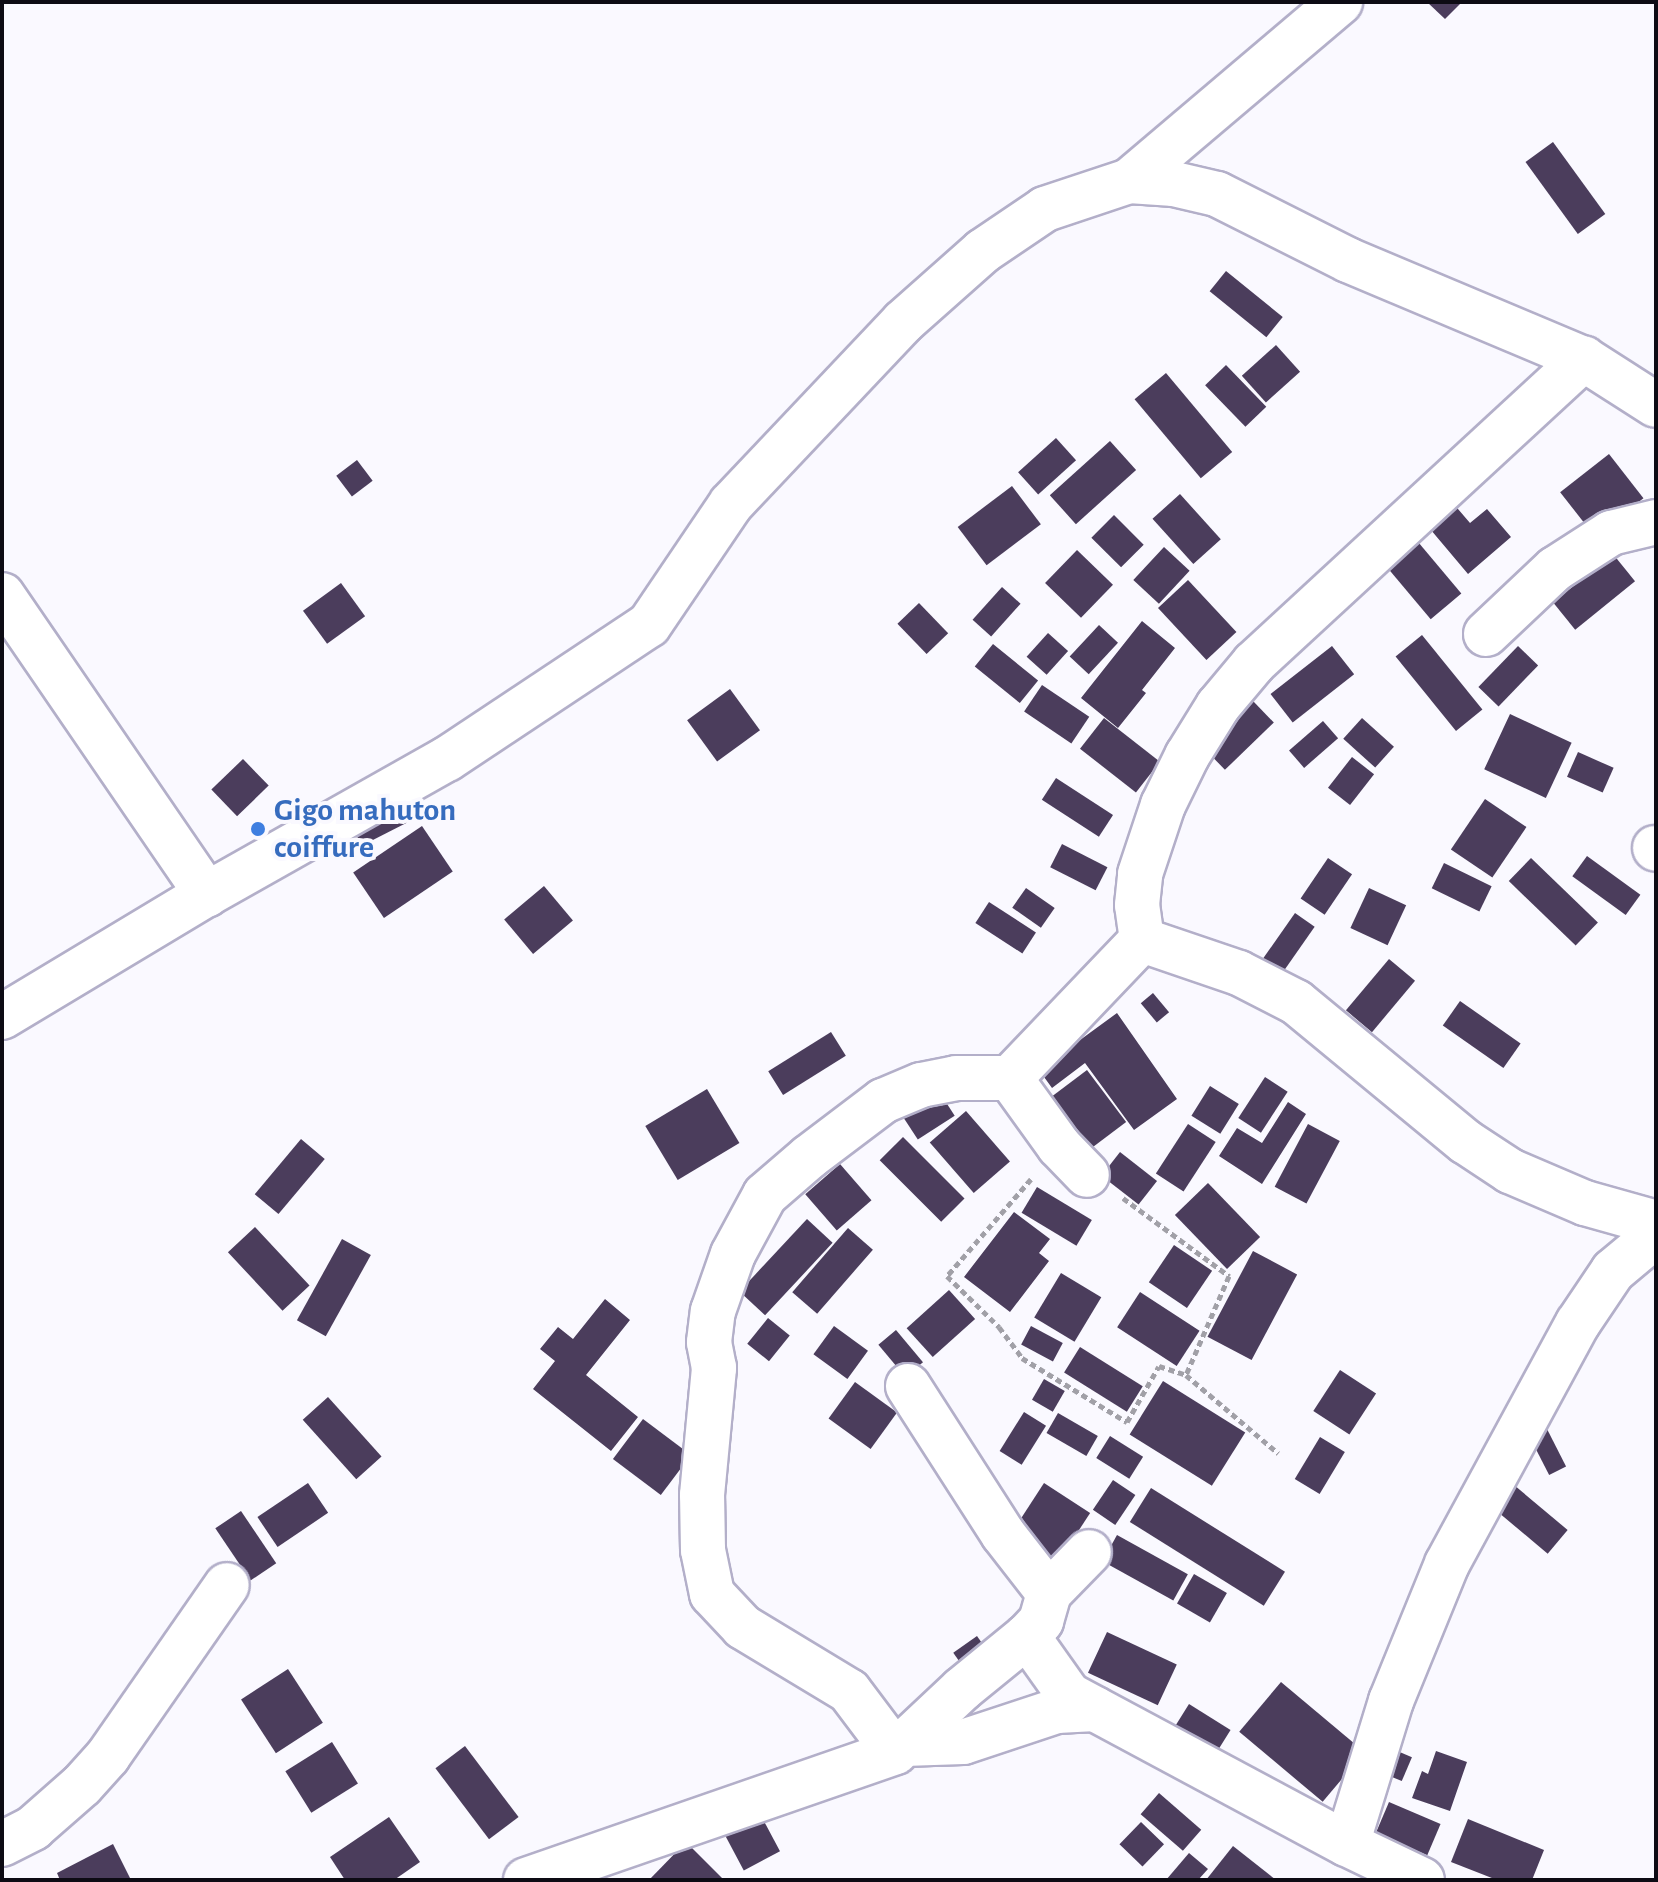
<!DOCTYPE html>
<style>
body{margin:0}
#map{position:relative;width:1658px;height:1882px;overflow:hidden;background:#faf9ff;font-family:"Alegreya Sans",sans-serif}
div>[style]{position:absolute}
[style*='--x']{left:calc(var(--x)*1px);top:calc(var(--y)*1px);width:calc(var(--w)*1px);rotate:calc(var(--a)*1deg)}
.building>*{inset:0;background:#4b3d5c;transform-origin:0 0}
.path>*{height:5px;margin-top:-2.5px;transform-origin:0;background:repeating-linear-gradient(90deg,#a1a0a7 0 6px,transparent 0 10px)}
.roads{filter:drop-shadow(2px 0 #b3afc9) drop-shadow(-2px 0 #b3afc9) drop-shadow(0 2px #b3afc9) drop-shadow(0 -2px #b3afc9)}
.minor>*{height:44px;margin:-22px;padding:0 22px;transform-origin:22px;border-radius:22px;background:#fff}
.dots>*{width:22px;height:22px;translate:-50% -50%;box-sizing:border-box;border:4px solid #faf9ff;border-radius:50%}
span{translate:-50% -50%;white-space:nowrap;text-align:center;line-height:1.15;-webkit-text-stroke:8px #faf9ff;paint-order:stroke}
.shop-label{font-size:32px;color:#366cbe;font-weight:700}
.left{translate:0 -50%;text-align:left}
.frame{position:absolute;inset:0;border:4px solid #0d0b14;pointer-events:none}
</style>
<div id="map">
<div class="building">
<i style="clip-path:polygon(1427px 2px,1462px 2px,1445px 19px)"></i>
<i style="left:1553px;top:142px;width:89px;height:34px;rotate:54deg"></i>
<i style="left:1226px;top:271px;width:73px;height:26px;rotate:39deg"></i>
<i style="left:1276px;top:345px;width:36px;height:46px;rotate:48deg"></i>
<i style="left:1226px;top:365px;width:58px;height:29px;rotate:46deg"></i>
<i style="left:1166px;top:373px;width:103px;height:41px;rotate:50deg"></i>
<i style="left:1056px;top:438px;width:30px;height:51px;rotate:48deg"></i>
<i style="left:1110px;top:441px;width:39px;height:81px;rotate:48deg"></i>
<i style="left:1609px;top:454px;width:56px;height:62px;rotate:52deg"></i>
<i style="left:357px;top:460px;width:26px;height:26px;rotate:53deg"></i>
<i style="left:1012px;top:486px;width:48px;height:68px;rotate:53deg"></i>
<i style="left:1180px;top:494px;width:61px;height:37px;rotate:48deg"></i>
<i style="clip-path:polygon(1446px 495px,1470px 523px,1487px 509px,1511px 537px,1468px 574px,1420px 517px)"></i>
<i style="left:1114px;top:515px;width:42px;height:32px;rotate:45deg"></i>
<i style="left:1408px;top:530px;width:83px;height:40px;rotate:50deg"></i>
<i style="left:1164px;top:547px;width:35px;height:45px;rotate:43deg"></i>
<i style="left:1077px;top:550px;width:50px;height:46px;rotate:44deg"></i>
<i style="left:1613px;top:554px;width:35px;height:77px;rotate:51deg"></i>
<i style="left:1188px;top:580px;width:71px;height:41px;rotate:47deg"></i>
<i style="left:341px;top:583px;width:41px;height:47px;rotate:54deg"></i>
<i style="left:1002px;top:587px;width:25px;height:44px;rotate:42deg"></i>
<i style="left:919px;top:603px;width:42px;height:30px;rotate:46deg"></i>
<i style="clip-path:polygon(1142px 621px,1175px 648px,1142px 690px,1146px 693px,1118px 728px,1081px 698px)"></i>
<i style="left:1099px;top:625px;width:26px;height:43px;rotate:43deg"></i>
<i style="left:1048px;top:633px;width:27px;height:32px;rotate:42deg"></i>
<i style="left:1422px;top:635px;width:96px;height:34px;rotate:51deg"></i>
<i style="left:993px;top:644px;width:58px;height:29px;rotate:39deg"></i>
<i style="left:1332px;top:646px;width:36px;height:78px;rotate:52deg"></i>
<i style="left:1518px;top:646px;width:28px;height:57px;rotate:44deg"></i>
<i style="left:1042px;top:685px;width:57px;height:32px;rotate:34deg"></i>
<i style="left:730px;top:689px;width:51px;height:53px;rotate:54deg"></i>
<i style="left:1253px;top:701px;width:30px;height:68px;rotate:46deg"></i>
<i style="left:1510px;top:714px;width:68px;height:61px;rotate:25deg"></i>
<i style="left:1104px;top:718px;width:71px;height:39px;rotate:38deg"></i>
<i style="left:1362px;top:718px;width:43px;height:28px;rotate:42deg"></i>
<i style="left:1323px;top:721px;width:23px;height:45px;rotate:49deg"></i>
<i style="left:1578px;top:752px;width:39px;height:27px;rotate:24deg"></i>
<i style="left:1352px;top:757px;width:28px;height:39px;rotate:38deg"></i>
<i style="left:243px;top:759px;width:37px;height:44px;rotate:46deg"></i>
<i style="left:1056px;top:778px;width:68px;height:26px;rotate:33deg"></i>
<i style="left:403px;top:791px;width:30px;height:64px;rotate:63deg"></i>
<i style="left:1485px;top:799px;width:50px;height:61px;rotate:34deg"></i>
<i style="left:422px;top:826px;width:55px;height:83px;rotate:56deg"></i>
<i style="left:1062px;top:844px;width:51px;height:26px;rotate:27deg"></i>
<i style="left:1587px;top:856px;width:66px;height:25px;rotate:36deg"></i>
<i style="left:1328px;top:858px;width:29px;height:49px;rotate:34deg"></i>
<i style="left:1531px;top:858px;width:93px;height:32px;rotate:44deg"></i>
<i style="left:1444px;top:863px;width:53px;height:28px;rotate:26deg"></i>
<i style="left:544px;top:886px;width:45px;height:52px;rotate:50deg"></i>
<i style="left:1026px;top:888px;width:35px;height:24px;rotate:35deg"></i>
<i style="left:1369px;top:888px;width:41px;height:44px;rotate:25deg"></i>
<i style="left:989px;top:902px;width:56px;height:25px;rotate:33deg"></i>
<i style="left:1295px;top:913px;width:24px;height:74px;rotate:35deg"></i>
<i style="left:1389px;top:959px;width:34px;height:67px;rotate:40deg"></i>
<i style="left:1153px;top:993px;width:25px;height:16px;rotate:50deg"></i>
<i style="left:1460px;top:1001px;width:74px;height:30px;rotate:35deg"></i>
<i style="clip-path:polygon(1117px 1013px,1177px 1099px,1134px 1130px,1085px 1063px,1052px 1088px,1039px 1070px)"></i>
<i style="left:831px;top:1032px;width:28px;height:74px;rotate:58deg"></i>
<i style="left:1087px;top:1070px;width:65px;height:59px;rotate:53deg"></i>
<i style="left:1265px;top:1077px;width:27px;height:49px;rotate:33deg"></i>
<i style="left:1210px;top:1086px;width:34px;height:35px;rotate:32deg"></i>
<i style="left:707px;top:1089px;width:63px;height:72px;rotate:59deg"></i>
<i style="left:940px;top:1093px;width:27px;height:44px;rotate:57deg"></i>
<i style="clip-path:polygon(1288px 1102px,1306px 1114px,1262px 1184px,1219px 1156px,1237px 1128px,1262px 1143px)"></i>
<i style="left:966px;top:1111px;width:67px;height:48px;rotate:49deg"></i>
<i style="left:1188px;top:1124px;width:33px;height:59px;rotate:33deg"></i>
<i style="left:1308px;top:1124px;width:36px;height:71px;rotate:28deg"></i>
<i style="left:903px;top:1137px;width:87px;height:33px;rotate:45deg"></i>
<i style="left:301px;top:1139px;width:31px;height:72px;rotate:40deg"></i>
<i style="left:1120px;top:1152px;width:47px;height:30px;rotate:38deg"></i>
<i style="left:840px;top:1164px;width:48px;height:46px;rotate:49deg"></i>
<i style="left:1208px;top:1183px;width:75px;height:46px;rotate:46deg"></i>
<i style="left:1037px;top:1187px;width:64px;height:30px;rotate:31deg"></i>
<i style="clip-path:polygon(1014px 1212px,1050px 1239px,1039px 1253px,1049px 1261px,1010px 1312px,964px 1277px)"></i>
<i style="left:807px;top:1219px;width:35px;height:99px;rotate:43deg"></i>
<i style="left:255px;top:1227px;width:80px;height:37px;rotate:47deg"></i>
<i style="left:848px;top:1228px;width:33px;height:85px;rotate:41deg"></i>
<i style="left:342px;top:1239px;width:33px;height:93px;rotate:29deg"></i>
<i style="left:1174px;top:1245px;width:46px;height:45px;rotate:34deg"></i>
<i style="left:1253px;top:1251px;width:50px;height:97px;rotate:28deg"></i>
<i style="left:1061px;top:1273px;width:47px;height:52px;rotate:31deg"></i>
<i style="left:949px;top:1290px;width:39px;height:57px;rotate:48deg"></i>
<i style="left:1140px;top:1292px;width:71px;height:42px;rotate:33deg"></i>
<i style="clip-path:polygon(605px 1299px,630px 1320px,586px 1375px,638px 1417px,611px 1451px,533px 1389px,555px 1361px,540px 1349px,558px 1327px,573px 1339px)"></i>
<i style="left:768px;top:1318px;width:28px;height:33px;rotate:39deg"></i>
<i style="left:834px;top:1326px;width:42px;height:35px;rotate:36deg"></i>
<i style="left:1031px;top:1326px;width:36px;height:21px;rotate:28deg"></i>
<i style="left:896px;top:1330px;width:42px;height:23px;rotate:50deg"></i>
<i style="left:1080px;top:1347px;width:74px;height:30px;rotate:32deg"></i>
<i style="left:1340px;top:1370px;width:43px;height:49px;rotate:33deg"></i>
<i style="left:1044px;top:1379px;width:24px;height:24px;rotate:30deg"></i>
<i style="left:1163px;top:1381px;width:97px;height:63px;rotate:32deg"></i>
<i style="left:855px;top:1382px;width:52px;height:45px;rotate:36deg"></i>
<i style="left:328px;top:1397px;width:80px;height:34px;rotate:48deg"></i>
<i style="left:1024px;top:1412px;width:26px;height:46px;rotate:32deg"></i>
<i style="left:1058px;top:1413px;width:46px;height:23px;rotate:30deg"></i>
<i style="left:643px;top:1419px;width:60px;height:50px;rotate:37deg"></i>
<i style="left:1547px;top:1429px;width:42px;height:19px;rotate:63deg"></i>
<i style="left:1110px;top:1436px;width:39px;height:26px;rotate:32deg"></i>
<i style="left:1320px;top:1437px;width:29px;height:49px;rotate:31deg"></i>
<i style="left:1113px;top:1480px;width:27px;height:36px;rotate:34deg"></i>
<i style="left:308px;top:1483px;width:36px;height:61px;rotate:56deg"></i>
<i style="left:1044px;top:1483px;width:55px;height:59px;rotate:33deg"></i>
<i style="left:1514px;top:1485px;width:70px;height:31px;rotate:40deg"></i>
<i style="left:1151px;top:1488px;width:158px;height:40px;rotate:32deg"></i>
<i style="left:241px;top:1511px;width:63px;height:31px;rotate:56deg"></i>
<i style="left:1117px;top:1535px;width:81px;height:30px;rotate:29deg"></i>
<i style="left:1194px;top:1574px;width:38px;height:34px;rotate:30deg"></i>
<i style="left:1107px;top:1632px;width:77px;height:45px;rotate:25deg"></i>
<i style="left:977px;top:1636px;width:19px;height:29px;rotate:55deg"></i>
<i style="left:288px;top:1669px;width:64px;height:56px;rotate:57deg"></i>
<i style="left:1281px;top:1682px;width:109px;height:65px;rotate:40deg"></i>
<i style="left:1189px;top:1704px;width:49px;height:35px;rotate:32deg"></i>
<i style="left:332px;top:1742px;width:49px;height:55px;rotate:58deg"></i>
<i style="left:465px;top:1746px;width:89px;height:37px;rotate:53deg"></i>
<i style="left:1388px;top:1747px;width:26px;height:26px;rotate:23deg"></i>
<i style="clip-path:polygon(1436px 1751px,1467px 1762px,1450px 1811px,1412px 1798px,1422px 1771px,1428px 1774px)"></i>
<i style="left:1159px;top:1793px;width:56px;height:28px;rotate:41deg"></i>
<i style="left:1389px;top:1802px;width:56px;height:34px;rotate:23deg"></i>
<i style="left:757px;top:1808px;width:49px;height:41px;rotate:62deg"></i>
<i style="clip-path:polygon(389px 1817px,420px 1862px,394px 1880px,345px 1880px,330px 1857px)"></i>
<i style="clip-path:polygon(1468px 1819px,1544px 1850px,1532px 1880px,1497px 1880px,1451px 1862px)"></i>
<i style="left:1141px;top:1822px;width:32px;height:31px;rotate:44deg"></i>
<i style="clip-path:polygon(686px 1842px,724px 1880px,649px 1880px)"></i>
<i style="clip-path:polygon(113px 1844px,131px 1880px,60px 1880px,57px 1873px)"></i>
<i style="clip-path:polygon(1233px 1846px,1276px 1880px,1206px 1880px)"></i>
<i style="clip-path:polygon(1189px 1853px,1208px 1869px,1198px 1880px,1166px 1880px)"></i>
</div>
<div class="path">
<i style="--x:1031;--y:1179;--w:128;--a:130.9"></i>
<i style="--x:947;--y:1276;--w:73;--a:44.4"></i>
<i style="--x:999;--y:1327;--w:39;--a:53"></i>
<i style="--x:1022;--y:1358;--w:123;--a:31.4"></i>
<i style="--x:1127;--y:1422;--w:64;--a:-60.3"></i>
<i style="--x:1159;--y:1366;--w:28;--a:18"></i>
<i style="--x:1123;--y:1198;--w:132;--a:36.3"></i>
<i style="--x:1229;--y:1276;--w:108;--a:113.5"></i>
<i style="--x:1186;--y:1375;--w:121;--a:40.3"></i>
</div>
<div class="roads">
<div class="minor">
<i style="--x:1129;--y:181;--w:277;--a:-40.3"></i>
<i style="--x:2;--y:595;--w:363;--a:55.6"></i>
<i style="--x:1486;--y:634;--w:95;--a:-43.3"></i>
<i style="--x:1555;--y:569;--w:67;--a:-32.7"></i>
<i style="--x:1611;--y:533;--w:46;--a:-13.7"></i>
<i style="--x:1655;--y:848;--w:1;--a:45"></i>
<i style="--x:1142;--y:940;--w:35;--a:-98"></i>
<i style="--x:1137;--y:905;--w:31;--a:-84"></i>
<i style="--x:1140;--y:874;--w:73;--a:-71.6"></i>
<i style="--x:1163;--y:805;--w:55;--a:-63.9"></i>
<i style="--x:1187;--y:756;--w:59;--a:-58.2"></i>
<i style="--x:1218;--y:706;--w:56;--a:-50.1"></i>
<i style="--x:1254;--y:663;--w:449;--a:-42.7"></i>
<i style="--x:2;--y:1017;--w:239;--a:-31"></i>
<i style="--x:207;--y:894;--w:275;--a:-29.4"></i>
<i style="--x:447;--y:759;--w:242;--a:-33.6"></i>
<i style="--x:649;--y:625;--w:146;--a:-55.9"></i>
<i style="--x:731;--y:504;--w:250;--a:-46.6"></i>
<i style="--x:903;--y:322;--w:107;--a:-41.6"></i>
<i style="--x:983;--y:251;--w:75;--a:-34.1"></i>
<i style="--x:1045;--y:209;--w:89;--a:-18.4"></i>
<i style="--x:1129;--y:181;--w:45;--a:3.8"></i>
<i style="--x:1174;--y:184;--w:44;--a:13.1"></i>
<i style="--x:1217;--y:194;--w:147;--a:26.7"></i>
<i style="--x:1348;--y:260;--w:256;--a:22.8"></i>
<i style="--x:1584;--y:359;--w:85;--a:32.6"></i>
<i style="--x:1010;--y:1078;--w:84;--a:54.2"></i>
<i style="--x:1059;--y:1146;--w:40;--a:46"></i>
<i style="--x:908;--y:1386;--w:176;--a:57.3"></i>
<i style="--x:1003;--y:1534;--w:75;--a:52.1"></i>
<i style="--x:1027;--y:1636;--w:72;--a:54.6"></i>
<i style="--x:1069;--y:1695;--w:315;--a:28.2"></i>
<i style="--x:1347;--y:1844;--w:83;--a:25.6"></i>
<i style="--x:904;--y:1744;--w:59;--a:-1.9"></i>
<i style="--x:963;--y:1742;--w:99;--a:-18.3"></i>
<i style="--x:1057;--y:1711;--w:38;--a:-3"></i>
<i style="--x:895;--y:1752;--w:76;--a:-127"></i>
<i style="--x:849;--y:1691;--w:124;--a:-148.9"></i>
<i style="--x:743;--y:1627;--w:45;--a:-133.2"></i>
<i style="--x:712;--y:1594;--w:45;--a:-101.6"></i>
<i style="--x:703;--y:1550;--w:55;--a:-91"></i>
<i style="--x:702;--y:1495;--w:128;--a:-84.6"></i>
<i style="--x:714;--y:1368;--w:26;--a:-101"></i>
<i style="--x:709;--y:1342;--w:31;--a:-83"></i>
<i style="--x:713;--y:1311;--w:60;--a:-70.7"></i>
<i style="--x:733;--y:1254;--w:67;--a:-61.5"></i>
<i style="--x:765;--y:1195;--w:58;--a:-40.8"></i>
<i style="--x:809;--y:1157;--w:93;--a:-37.1"></i>
<i style="--x:883;--y:1101;--w:41;--a:-22.8"></i>
<i style="--x:921;--y:1085;--w:36;--a:-11"></i>
<i style="--x:956;--y:1078;--w:54;--a:0"></i>
<i style="--x:1010;--y:1078;--w:191;--a:-46.3"></i>
<i style="--x:1142;--y:940;--w:102;--a:18.8"></i>
<i style="--x:1239;--y:973;--w:64;--a:27"></i>
<i style="--x:1296;--y:1002;--w:220;--a:39.5"></i>
<i style="--x:1466;--y:1142;--w:53;--a:33.4"></i>
<i style="--x:1510;--y:1171;--w:82;--a:23.1"></i>
<i style="--x:1585;--y:1203;--w:74;--a:15.7"></i>
<i style="--x:2;--y:1844;--w:35;--a:-27"></i>
<i style="--x:33;--y:1828;--w:65;--a:-41.3"></i>
<i style="--x:82;--y:1785;--w:39;--a:-48"></i>
<i style="--x:108;--y:1756;--w:208;--a:-55.2"></i>
<i style="--x:1347;--y:1844;--w:150;--a:-72.9"></i>
<i style="--x:1391;--y:1701;--w:148;--a:-67.8"></i>
<i style="--x:1447;--y:1564;--w:274;--a:-61.5"></i>
<i style="--x:1578;--y:1323;--w:63;--a:-56.1"></i>
<i style="--x:1613;--y:1271;--w:56;--a:-39.9"></i>
<i style="--x:526;--y:1880;--w:391;--a:-19.1"></i>
<i style="--x:895;--y:1752;--w:92;--a:-43.2"></i>
<i style="--x:962;--y:1689;--w:84;--a:-39.2"></i>
<i style="--x:1027;--y:1636;--w:21;--a:-47"></i>
<i style="--x:1041;--y:1621;--w:29;--a:-74"></i>
<i style="--x:1049;--y:1593;--w:57;--a:-45.7"></i>
</div>
</div>
<div class="dots">
<i style="left:258px;top:829px;background:#3f7fe0"></i>
</div>
<div class="shop-label">
<span class="left" style="left:274px;top:829px">Gigo mahuton<br>coiffure</span>
</div>
<div class="frame"></div>
</div>
